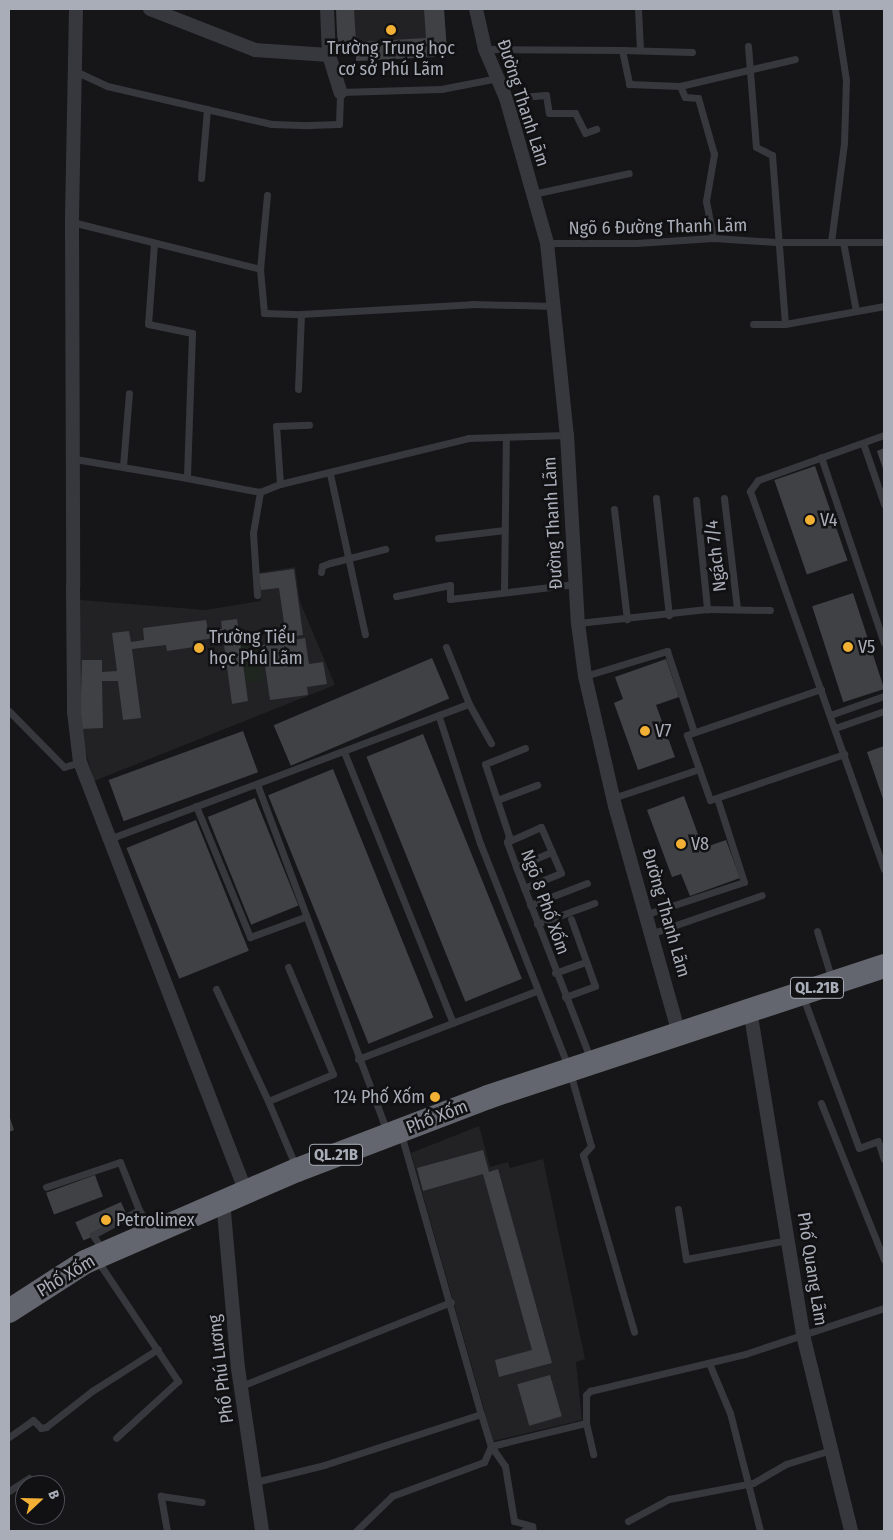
<!DOCTYPE html>
<meta charset="utf-8">
<style>
body{margin:0}
#map{position:relative;width:893px;height:1540px;overflow:hidden;background:#161618;font-family:"Fira Sans Condensed",sans-serif}
div>[style]{position:absolute}
[style*='--x']{left:calc(var(--x)*1px);top:calc(var(--y)*1px);width:calc(var(--w)*1px);rotate:calc(var(--a)*1deg)}
.built>*{inset:0;background:#222225}
.green>*{inset:0;background:#1e261f;transform-origin:0 0}
.building>*{inset:0;background:#404145;transform-origin:0 0}
.lane>*{height:7px;margin:-3.5px;padding:0 3.5px;transform-origin:3.5px;border-radius:3.5px;background:#37383d}
.street>*{height:14px;margin:-7px;padding:0 7px;transform-origin:7px;border-radius:7px;background:#37383d}
.highway>*{height:24px;margin:-12px;padding:0 12px;transform-origin:12px;border-radius:12px;background:#63666e}
.dots>*{width:14px;height:14px;translate:-50% -50%;box-sizing:border-box;border:2px solid #111113;border-radius:50%}
span{translate:-50% -50%;white-space:nowrap;text-align:center;line-height:1.15;-webkit-text-stroke:5px #111113;paint-order:stroke}
.shield-label span{padding:1px 4px;background:#111113;border:1px solid;border-radius:4px;-webkit-text-stroke-width:0}
.shield-label{font-size:16px;color:#a8adb8;font-weight:700}
.poi-label{font-size:18px;color:#a8adb8}
.left{translate:0 -50%;text-align:left}
.right{translate:-100% -50%;text-align:right}
.street-label{font-size:18px;color:#a8adb8}
.frame{position:absolute;inset:0;border:10px solid #a8adb8;pointer-events:none}
.north{position:absolute;left:15px;top:1475px;width:50px;height:50px;box-sizing:border-box;background:#111113;border:1px solid #4d4f55;border-radius:50%;rotate:69deg;font-size:14px;font-weight:700;line-height:20px;text-align:center;color:#a8adb8}
.north::after{content:'';display:block;margin:auto;width:18px;height:22px;background:#f2b134;clip-path:polygon(50% 0,100% 100%,50% 72%,0 100%)}
</style>
<div id="map">
<div class="built">
<i style="clip-path:polygon(336px 9px,444px 9px,447px 51px,435px 52px,435px 57px,356px 61px,356px 53px,338px 54px)"></i>
<i style="clip-path:polygon(295px 567px,300px 602px,335px 685px,94px 781px,79px 728px,80px 600px,205px 610px,261px 601px,257px 573px)"></i>
<i style="clip-path:polygon(479px 1126px,490px 1167px,508px 1162px,510px 1168px,543px 1159px,585px 1359px,576px 1362px,582px 1420px,493px 1441px,411px 1153px)"></i>
</div>
<div class="green">
<i style="left:258px;top:641px;width:40px;height:18px;rotate:81deg"></i>
</div>
<div class="building">
<i style="clip-path:polygon(336px 9px,354px 9px,356px 42px,426px 38px,424px 9px,444px 9px,447px 51px,435px 52px,435px 57px,356px 61px,356px 53px,338px 54px)"></i>
<i style="clip-path:polygon(884px 448px,884px 472px,877px 451px)"></i>
<i style="left:815px;top:466px;width:100px;height:43px;rotate:71deg"></i>
<i style="clip-path:polygon(294px 569px,303px 635px,286px 637px,279px 588px,261px 590px,258px 574px)"></i>
<i style="left:853px;top:593px;width:101px;height:43px;rotate:72deg"></i>
<i style="clip-path:polygon(237px 619px,248px 701px,232px 704px,223px 637px,193px 641px,194px 647px,167px 651px,166px 645px,132px 649px,141px 718px,123px 720px,118px 681px,102px 681px,103px 728px,80px 729px,82px 660px,102px 660px,102px 672px,117px 671px,112px 633px,129px 631px,131px 642px,144px 640px,143px 628px,206px 620px,208px 631px,222px 629px,221px 621px)"></i>
<i style="clip-path:polygon(305px 638px,309px 664px,323px 662px,327px 684px,307px 687px,308px 695px,270px 700px,262px 645px)"></i>
<i style="left:432px;top:658px;width:44px;height:172px;rotate:67deg"></i>
<i style="clip-path:polygon(666px 659px,679px 697px,656px 705px,675px 757px,638px 770px,614px 703px,623px 699px,615px 677px)"></i>
<i style="left:243px;top:731px;width:44px;height:143px;rotate:70deg"></i>
<i style="left:423px;top:734px;width:264px;height:61px;rotate:68deg"></i>
<i style="clip-path:polygon(884px 746px,884px 802px,867px 752px)"></i>
<i style="left:333px;top:769px;width:268px;height:70px;rotate:68deg"></i>
<i style="clip-path:polygon(684px 796px,703px 848px,726px 840px,740px 878px,690px 896px,681px 874px,672px 877px,647px 810px)"></i>
<i style="left:255px;top:798px;width:116px;height:51px;rotate:68deg"></i>
<i style="left:196px;top:820px;width:141px;height:75px;rotate:68deg"></i>
<i style="clip-path:polygon(9px 1115px,14px 1130px,9px 1132px)"></i>
<i style="clip-path:polygon(483px 1150px,489px 1172px,498px 1169px,552px 1363px,499px 1377px,495px 1360px,532px 1350px,483px 1174px,423px 1191px,417px 1168px)"></i>
<i style="left:95px;top:1175px;width:23px;height:52px;rotate:70deg"></i>
<i style="left:121px;top:1202px;width:20px;height:50px;rotate:66deg"></i>
<i style="left:550px;top:1375px;width:43px;height:34px;rotate:74deg"></i>
</div>
<div class="lane">
<i style="--x:638;--y:9;--w:41;--a:87.2"></i>
<i style="--x:748;--y:46;--w:101;--a:85.5"></i>
<i style="--x:756;--y:147;--w:18;--a:27"></i>
<i style="--x:772;--y:155;--w:169;--a:85.6"></i>
<i style="--x:785;--y:324;--w:32;--a:180"></i>
<i style="--x:485;--y:49;--w:137;--a:0.4"></i>
<i style="--x:622;--y:50;--w:35;--a:78"></i>
<i style="--x:629;--y:84;--w:51;--a:2.2"></i>
<i style="--x:680;--y:86;--w:118;--a:-13.2"></i>
<i style="--x:622;--y:50;--w:70;--a:1.6"></i>
<i style="--x:75;--y:71;--w:35;--a:25"></i>
<i style="--x:107;--y:86;--w:169;--a:13"></i>
<i style="--x:272;--y:124;--w:37;--a:2"></i>
<i style="--x:309;--y:125;--w:30;--a:-2"></i>
<i style="--x:339;--y:124;--w:32;--a:-88"></i>
<i style="--x:340;--y:92;--w:101;--a:-1.7"></i>
<i style="--x:441;--y:89;--w:58;--a:-10.9"></i>
<i style="--x:680;--y:86;--w:12;--a:66"></i>
<i style="--x:685;--y:97;--w:13;--a:4"></i>
<i style="--x:698;--y:98;--w:58;--a:74.1"></i>
<i style="--x:714;--y:154;--w:48;--a:99.7"></i>
<i style="--x:706;--y:201;--w:38;--a:79"></i>
<i style="--x:506;--y:98;--w:40;--a:-4.3"></i>
<i style="--x:546;--y:95;--w:18;--a:81"></i>
<i style="--x:549;--y:113;--w:26;--a:0"></i>
<i style="--x:575;--y:113;--w:22;--a:63"></i>
<i style="--x:585;--y:133;--w:12;--a:-20"></i>
<i style="--x:201;--y:178;--w:69;--a:-85"></i>
<i style="--x:533;--y:194;--w:98;--a:-12.3"></i>
<i style="--x:267;--y:195;--w:74;--a:95.4"></i>
<i style="--x:260;--y:269;--w:44;--a:84.8"></i>
<i style="--x:264;--y:313;--w:37;--a:2"></i>
<i style="--x:301;--y:314;--w:171;--a:-3.3"></i>
<i style="--x:472;--y:304;--w:82;--a:1.4"></i>
<i style="--x:72;--y:222;--w:194;--a:14"></i>
<i style="--x:831;--y:242;--w:100;--a:-82.5"></i>
<i style="--x:844;--y:143;--w:63;--a:-88.2"></i>
<i style="--x:846;--y:80;--w:72;--a:-98.8"></i>
<i style="--x:843;--y:242;--w:70;--a:79.3"></i>
<i style="--x:154;--y:243;--w:81;--a:94.2"></i>
<i style="--x:148;--y:324;--w:45;--a:11.6"></i>
<i style="--x:192;--y:333;--w:145;--a:92"></i>
<i style="--x:187;--y:478;--w:74;--a:10.9"></i>
<i style="--x:260;--y:492;--w:22;--a:-22"></i>
<i style="--x:280;--y:484;--w:194;--a:-13.7"></i>
<i style="--x:468;--y:438;--w:99;--a:-1.7"></i>
<i style="--x:547;--y:243;--w:89;--a:0"></i>
<i style="--x:636;--y:243;--w:77;--a:-3.7"></i>
<i style="--x:713;--y:238;--w:63;--a:3.6"></i>
<i style="--x:776;--y:242;--w:108;--a:0"></i>
<i style="--x:785;--y:324;--w:101;--a:-10.3"></i>
<i style="--x:298;--y:389;--w:75;--a:-87.7"></i>
<i style="--x:884;--y:435;--w:134;--a:160.3"></i>
<i style="--x:758;--y:480;--w:14;--a:126"></i>
<i style="--x:750;--y:491;--w:401;--a:70.5"></i>
<i style="--x:863;--y:443;--w:65;--a:71"></i>
<i style="--x:821;--y:457;--w:196;--a:71.3"></i>
<i style="--x:75;--y:459;--w:114;--a:9.6"></i>
<i style="--x:123;--y:466;--w:73;--a:-85.3"></i>
<i style="--x:330;--y:474;--w:164;--a:77.7"></i>
<i style="--x:280;--y:484;--w:58;--a:-93.9"></i>
<i style="--x:276;--y:426;--w:33;--a:-2"></i>
<i style="--x:656;--y:498;--w:118;--a:83.7"></i>
<i style="--x:724;--y:498;--w:112;--a:83.3"></i>
<i style="--x:696;--y:500;--w:110;--a:84.2"></i>
<i style="--x:614;--y:509;--w:111;--a:83.3"></i>
<i style="--x:438;--y:538;--w:67;--a:-6.8"></i>
<i style="--x:321;--y:572;--w:6;--a:-81"></i>
<i style="--x:322;--y:566;--w:9;--a:-21"></i>
<i style="--x:330;--y:563;--w:57;--a:-14.3"></i>
<i style="--x:504;--y:592;--w:155;--a:-89.3"></i>
<i style="--x:257;--y:595;--w:62;--a:-93.7"></i>
<i style="--x:253;--y:533;--w:42;--a:-80.3"></i>
<i style="--x:396;--y:596;--w:55;--a:-11.5"></i>
<i style="--x:450;--y:585;--w:14;--a:90"></i>
<i style="--x:450;--y:599;--w:126;--a:-6.8"></i>
<i style="--x:578;--y:623;--w:130;--a:-6.2"></i>
<i style="--x:707;--y:609;--w:63;--a:0.9"></i>
<i style="--x:446;--y:647;--w:61;--a:68"></i>
<i style="--x:585;--y:676;--w:86;--a:-17"></i>
<i style="--x:667;--y:651;--w:85;--a:71.6"></i>
<i style="--x:821;--y:689;--w:142;--a:161.1"></i>
<i style="--x:687;--y:735;--w:69;--a:70.5"></i>
<i style="--x:710;--y:800;--w:142;--a:-18.9"></i>
<i style="--x:9;--y:711;--w:78;--a:45.5"></i>
<i style="--x:64;--y:767;--w:17;--a:-17"></i>
<i style="--x:830;--y:715;--w:57;--a:-19.4"></i>
<i style="--x:439;--y:717;--w:133;--a:72"></i>
<i style="--x:480;--y:843;--w:243;--a:68.5"></i>
<i style="--x:569;--y:1069;--w:80;--a:74.1"></i>
<i style="--x:591;--y:1146;--w:12;--a:132"></i>
<i style="--x:583;--y:1155;--w:184;--a:73.9"></i>
<i style="--x:835;--y:728;--w:52;--a:-19.1"></i>
<i style="--x:525;--y:748;--w:43;--a:158.2"></i>
<i style="--x:485;--y:764;--w:76;--a:71.6"></i>
<i style="--x:509;--y:836;--w:6;--a:108"></i>
<i style="--x:507;--y:842;--w:27;--a:70"></i>
<i style="--x:516;--y:867;--w:207;--a:68.8"></i>
<i style="--x:344;--y:752;--w:292;--a:68.1"></i>
<i style="--x:257;--y:784;--w:371;--a:69.5"></i>
<i style="--x:613;--y:798;--w:91;--a:-18.6"></i>
<i style="--x:497;--y:800;--w:43;--a:-20.6"></i>
<i style="--x:196;--y:806;--w:142;--a:67.6"></i>
<i style="--x:250;--y:937;--w:59;--a:-20"></i>
<i style="--x:109;--y:839;--w:384;--a:-20.6"></i>
<i style="--x:469;--y:704;--w:45;--a:60.6"></i>
<i style="--x:507;--y:842;--w:37;--a:-24"></i>
<i style="--x:541;--y:827;--w:50;--a:66.5"></i>
<i style="--x:561;--y:873;--w:40;--a:158"></i>
<i style="--x:516;--y:867;--w:39;--a:-23"></i>
<i style="--x:530;--y:905;--w:61;--a:-21.1"></i>
<i style="--x:647;--y:914;--w:102;--a:-18.3"></i>
<i style="--x:744;--y:882;--w:88;--a:-107.8"></i>
<i style="--x:537;--y:924;--w:61;--a:-20.2"></i>
<i style="--x:817;--y:931;--w:51;--a:73"></i>
<i style="--x:653;--y:933;--w:115;--a:-19.2"></i>
<i style="--x:288;--y:967;--w:116;--a:67.2"></i>
<i style="--x:333;--y:1074;--w:70;--a:157.4"></i>
<i style="--x:268;--y:1101;--w:72;--a:67"></i>
<i style="--x:555;--y:973;--w:33;--a:-20"></i>
<i style="--x:216;--y:989;--w:123;--a:65.1"></i>
<i style="--x:565;--y:997;--w:32;--a:-20"></i>
<i style="--x:595;--y:986;--w:71;--a:-109.7"></i>
<i style="--x:803;--y:997;--w:161;--a:69.7"></i>
<i style="--x:859;--y:1148;--w:20;--a:-20"></i>
<i style="--x:878;--y:1141;--w:19;--a:72"></i>
<i style="--x:358;--y:1059;--w:191;--a:-20.9"></i>
<i style="--x:821;--y:1103;--w:169;--a:68.1"></i>
<i style="--x:401;--y:1134;--w:291;--a:74.1"></i>
<i style="--x:481;--y:1414;--w:34;--a:73"></i>
<i style="--x:491;--y:1446;--w:24;--a:55"></i>
<i style="--x:505;--y:1466;--w:56;--a:80.7"></i>
<i style="--x:514;--y:1521;--w:19;--a:16"></i>
<i style="--x:532;--y:1526;--w:5;--a:79"></i>
<i style="--x:46;--y:1187;--w:78;--a:-18.7"></i>
<i style="--x:120;--y:1162;--w:52;--a:68.4"></i>
<i style="--x:678;--y:1209;--w:51;--a:80.9"></i>
<i style="--x:686;--y:1259;--w:104;--a:-10.6"></i>
<i style="--x:103;--y:1251;--w:19;--a:-122"></i>
<i style="--x:93;--y:1235;--w:52;--a:-28.5"></i>
<i style="--x:139;--y:1210;--w:24;--a:57"></i>
<i style="--x:97;--y:1260;--w:146;--a:56.2"></i>
<i style="--x:178;--y:1381;--w:84;--a:137.4"></i>
<i style="--x:709;--y:1363;--w:54;--a:67.2"></i>
<i style="--x:730;--y:1413;--w:122;--a:75.7"></i>
<i style="--x:241;--y:1386;--w:226;--a:-21.8"></i>
<i style="--x:586;--y:1423;--w:32;--a:77"></i>
<i style="--x:9;--y:1437;--w:29;--a:-35"></i>
<i style="--x:33;--y:1420;--w:11;--a:45"></i>
<i style="--x:41;--y:1428;--w:5;--a:-11"></i>
<i style="--x:46;--y:1427;--w:58;--a:-38"></i>
<i style="--x:92;--y:1391;--w:78;--a:-32.5"></i>
<i style="--x:491;--y:1446;--w:98;--a:-13.6"></i>
<i style="--x:586;--y:1423;--w:28;--a:-90"></i>
<i style="--x:586;--y:1395;--w:6;--a:-45"></i>
<i style="--x:590;--y:1391;--w:159;--a:-13.4"></i>
<i style="--x:745;--y:1354;--w:146;--a:-18.3"></i>
<i style="--x:255;--y:1482;--w:71;--a:-13.8"></i>
<i style="--x:324;--y:1465;--w:165;--a:-18"></i>
<i style="--x:9;--y:1491;--w:24;--a:-33"></i>
<i style="--x:628;--y:1521;--w:47;--a:-28.2"></i>
<i style="--x:669;--y:1499;--w:86;--a:-10.8"></i>
<i style="--x:753;--y:1483;--w:38;--a:-30"></i>
<i style="--x:786;--y:1464;--w:47;--a:-17.3"></i>
<i style="--x:167;--y:1531;--w:36;--a:-100"></i>
<i style="--x:161;--y:1496;--w:41;--a:8.3"></i>
<i style="--x:356;--y:1531;--w:50;--a:-44.2"></i>
<i style="--x:392;--y:1496;--w:98;--a:-20.3"></i>
<i style="--x:484;--y:1462;--w:17;--a:-66"></i>
<i style="--x:523;--y:1531;--w:10;--a:-29"></i>
</div>
<div class="street">
<i style="--x:76;--y:9;--w:213;--a:91.1"></i>
<i style="--x:72;--y:222;--w:365;--a:89.8"></i>
<i style="--x:73;--y:587;--w:125;--a:89.5"></i>
<i style="--x:74;--y:712;--w:50;--a:83.2"></i>
<i style="--x:80;--y:762;--w:461;--a:68.9"></i>
<i style="--x:150;--y:9;--w:113;--a:21.3"></i>
<i style="--x:255;--y:50;--w:74;--a:3.9"></i>
<i style="--x:327;--y:9;--w:46;--a:87.5"></i>
<i style="--x:329;--y:55;--w:39;--a:73"></i>
<i style="--x:476;--y:9;--w:41;--a:77.3"></i>
<i style="--x:485;--y:49;--w:53;--a:66.8"></i>
<i style="--x:506;--y:98;--w:151;--a:74.2"></i>
<i style="--x:547;--y:243;--w:193;--a:84.1"></i>
<i style="--x:567;--y:435;--w:188;--a:86.7"></i>
<i style="--x:578;--y:623;--w:53;--a:82.5"></i>
<i style="--x:585;--y:676;--w:133;--a:77"></i>
<i style="--x:615;--y:806;--w:237;--a:74.3"></i>
<i style="--x:750;--y:1010;--w:329;--a:80.7"></i>
<i style="--x:803;--y:1335;--w:202;--a:76.2"></i>
<i style="--x:223;--y:1201;--w:168;--a:84.9"></i>
<i style="--x:238;--y:1368;--w:165;--a:81.6"></i>
</div>
<div class="highway">
<i style="--x:9;--y:1311;--w:90;--a:-32.8"></i>
<i style="--x:85;--y:1262;--w:231;--a:-23.5"></i>
<i style="--x:297;--y:1170;--w:204;--a:-20.9"></i>
<i style="--x:488;--y:1097;--w:417;--a:-18.3"></i>
</div>
<div class="dots">
<i style="left:391px;top:30px;background:#f2b134"></i>
<i style="left:810px;top:520px;background:#f2b134"></i>
<i style="left:848px;top:647px;background:#f2b134"></i>
<i style="left:199px;top:648px;background:#f2b134"></i>
<i style="left:645px;top:731px;background:#f2b134"></i>
<i style="left:681px;top:844px;background:#f2b134"></i>
<i style="left:435px;top:1097px;background:#f2b134"></i>
<i style="left:106px;top:1220px;background:#f2b134"></i>
</div>
<div class="shield-label">
<span style="left:817px;top:988px">QL.21B</span>
<span style="left:336px;top:1155px">QL.21B</span>
</div>
<div class="poi-label">
<span style="left:391px;top:59px">Trường Trung học<br>cơ sở Phú Lãm</span>
<span class="left" style="left:820px;top:520px">V4</span>
<span class="left" style="left:209px;top:648px">Trường Tiểu<br>học Phú Lãm</span>
<span class="left" style="left:858px;top:647px">V5</span>
<span class="left" style="left:655px;top:731px">V7</span>
<span class="left" style="left:691px;top:844px">V8</span>
<span class="right" style="left:425px;top:1097px">124 Phố Xốm</span>
<span class="left" style="left:116px;top:1220px">Petrolimex</span>
</div>
<div class="street-label">
<span style="left:523px;top:103px;rotate:72deg">Đường Thanh Lãm</span>
<span style="left:658px;top:227px;rotate:-1deg">Ngõ 6 Đường Thanh Lãm</span>
<span style="left:553px;top:523px;rotate:-93deg">Đường Thanh Lãm</span>
<span style="left:716px;top:556px;rotate:-97deg">Ngách 7/4</span>
<span style="left:545px;top:902px;rotate:70deg">Ngõ 8 Phố Xốm</span>
<span style="left:666px;top:913px;rotate:74deg">Đường Thanh Lãm</span>
<span style="left:437px;top:1117px;rotate:-21deg">Phố Xốm</span>
<span style="left:812px;top:1269px;rotate:81deg">Phố Quang Lãm</span>
<span style="left:66px;top:1276px;rotate:-31deg">Phố Xốm</span>
<span style="left:221px;top:1369px;rotate:-97deg">Phố Phú Lương</span>
</div>
<div class="frame"></div>
<div class="north">B</div>
</div>
